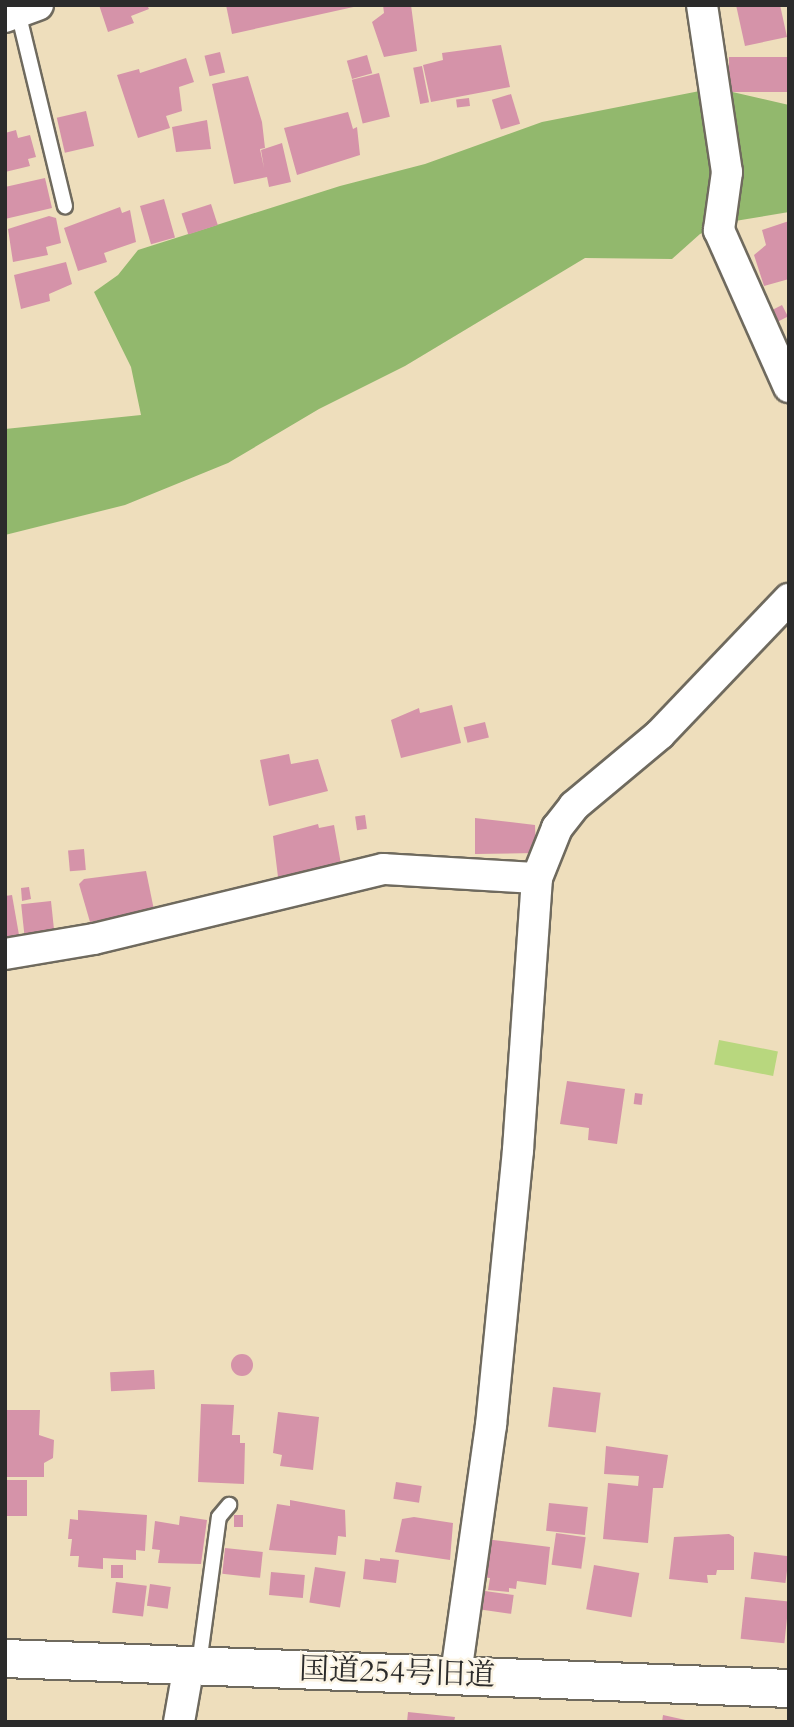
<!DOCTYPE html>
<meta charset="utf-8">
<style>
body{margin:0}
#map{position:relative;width:794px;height:1727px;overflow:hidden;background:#eedebc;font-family:Cardo,"Noto Serif JP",serif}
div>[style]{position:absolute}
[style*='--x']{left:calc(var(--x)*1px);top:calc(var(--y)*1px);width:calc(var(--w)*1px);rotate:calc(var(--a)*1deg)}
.green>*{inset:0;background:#b8d77e;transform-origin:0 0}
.forest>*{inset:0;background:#92b86d}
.building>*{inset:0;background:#d593a9;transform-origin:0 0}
.round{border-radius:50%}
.roads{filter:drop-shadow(2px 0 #6f6a5e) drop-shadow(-2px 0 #6f6a5e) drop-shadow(0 2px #6f6a5e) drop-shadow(0 -2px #6f6a5e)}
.service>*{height:14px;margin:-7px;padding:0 7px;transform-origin:7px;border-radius:7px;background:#fff}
.minor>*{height:30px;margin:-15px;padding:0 15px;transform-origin:15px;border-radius:15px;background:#fff}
.tertiary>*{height:37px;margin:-18.5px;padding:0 18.5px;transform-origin:18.5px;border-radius:18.5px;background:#fff}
span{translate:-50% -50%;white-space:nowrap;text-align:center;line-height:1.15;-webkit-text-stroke:5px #fcf5e5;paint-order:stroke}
.street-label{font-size:30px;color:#2b2b2b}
.frame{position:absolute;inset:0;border:7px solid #2b2b2b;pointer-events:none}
</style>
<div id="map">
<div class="green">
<i style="left:719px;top:1040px;width:60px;height:25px;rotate:11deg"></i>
</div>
<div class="forest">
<i style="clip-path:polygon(715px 88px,789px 105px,789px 212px,735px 221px,700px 234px,672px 259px,585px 258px,405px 366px,319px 409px,228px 463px,125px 505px,5px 535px,5px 429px,141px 415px,131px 367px,94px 292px,118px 275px,138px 250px,340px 186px,425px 164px,542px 122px)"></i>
</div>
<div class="building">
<i style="clip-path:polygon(99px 5px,147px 5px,149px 9px,131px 16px,134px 23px,108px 32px)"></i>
<i style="clip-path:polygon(226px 5px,358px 5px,358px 6px,232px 34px)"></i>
<i style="clip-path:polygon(383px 5px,411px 5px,417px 51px,384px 57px,372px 22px,384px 13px)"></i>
<i style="clip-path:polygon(736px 5px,780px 5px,787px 37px,745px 46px)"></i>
<i style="clip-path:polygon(501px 45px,510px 87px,431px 102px,423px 65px,443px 60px,442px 53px)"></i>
<i style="left:220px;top:52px;width:21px;height:16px;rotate:76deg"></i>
<i style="left:367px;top:55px;width:19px;height:21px;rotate:74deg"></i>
<i style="left:789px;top:57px;width:35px;height:60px;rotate:90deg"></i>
<i style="clip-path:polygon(186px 58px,194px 82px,179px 87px,182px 111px,166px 116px,170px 128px,138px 138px,117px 75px,139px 69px,140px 73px)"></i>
<i style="left:422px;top:66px;width:37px;height:9px;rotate:79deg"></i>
<i style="left:379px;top:73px;width:45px;height:28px;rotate:76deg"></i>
<i style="clip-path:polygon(248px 76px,262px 122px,265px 148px,260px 149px,264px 168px,261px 150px,282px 143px,291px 182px,269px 187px,267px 177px,234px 184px,212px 84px)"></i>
<i style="left:511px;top:94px;width:31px;height:20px;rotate:73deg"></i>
<i style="left:469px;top:98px;width:8px;height:13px;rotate:83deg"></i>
<i style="left:86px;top:111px;width:36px;height:30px;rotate:77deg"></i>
<i style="clip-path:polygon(348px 112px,353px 129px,357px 127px,360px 155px,297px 175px,284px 128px)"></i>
<i style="clip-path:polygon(207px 120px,211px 149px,176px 152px,172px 127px)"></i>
<i style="clip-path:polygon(16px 130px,18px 138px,30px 135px,36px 157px,28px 159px,30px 166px,5px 172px,5px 133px)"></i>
<i style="clip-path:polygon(45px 178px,52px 208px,5px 219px,5px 187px)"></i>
<i style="left:164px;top:199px;width:40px;height:25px;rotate:74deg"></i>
<i style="left:211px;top:204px;width:22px;height:31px;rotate:72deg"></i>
<i style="clip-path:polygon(120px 207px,122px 213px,130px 210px,136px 242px,104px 253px,107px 262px,78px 271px,64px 228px)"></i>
<i style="clip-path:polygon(49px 216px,56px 218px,61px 243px,46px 247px,48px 255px,13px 262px,8px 229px)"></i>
<i style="clip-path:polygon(789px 221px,789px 279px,764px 286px,754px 255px,766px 245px,762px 230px)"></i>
<i style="clip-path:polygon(66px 262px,72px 284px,49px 294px,50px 301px,21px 309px,14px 275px)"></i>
<i style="left:782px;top:305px;width:13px;height:16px;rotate:63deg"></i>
<i style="clip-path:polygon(452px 705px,461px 743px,401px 758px,391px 720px,419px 708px,420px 713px)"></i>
<i style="left:485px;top:722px;width:16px;height:22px;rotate:76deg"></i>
<i style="clip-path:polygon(289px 754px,291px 764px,318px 759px,328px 791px,269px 806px,260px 760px)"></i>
<i style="left:365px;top:815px;width:14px;height:10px;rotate:82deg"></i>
<i style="clip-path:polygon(475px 818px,535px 825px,536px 853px,475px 854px)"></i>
<i style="clip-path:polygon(318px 824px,319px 828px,334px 825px,341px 864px,278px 877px,273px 836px)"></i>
<i style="left:84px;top:849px;width:21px;height:16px;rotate:85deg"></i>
<i style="clip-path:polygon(146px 871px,154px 910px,90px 922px,79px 884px,84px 879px)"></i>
<i style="clip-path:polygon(29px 887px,31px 899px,22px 901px,21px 888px)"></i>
<i style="clip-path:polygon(12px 895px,19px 935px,5px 938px,5px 896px)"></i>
<i style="left:51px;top:901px;width:31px;height:30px;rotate:84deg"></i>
<i style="clip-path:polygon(567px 1081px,625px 1089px,617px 1144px,588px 1140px,589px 1128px,560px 1124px)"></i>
<i style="left:635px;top:1093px;width:8px;height:11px;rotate:7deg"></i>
<i class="round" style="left:231px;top:1354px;width:22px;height:22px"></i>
<i style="left:154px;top:1370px;width:19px;height:44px;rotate:87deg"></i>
<i style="left:553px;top:1387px;width:48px;height:40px;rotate:7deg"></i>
<i style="clip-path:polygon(201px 1404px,234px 1405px,232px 1435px,240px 1435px,240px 1443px,245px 1443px,244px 1484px,198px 1482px)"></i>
<i style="clip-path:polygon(5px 1410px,40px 1410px,39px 1435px,54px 1440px,53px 1458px,44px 1463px,44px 1477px,5px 1477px)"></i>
<i style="clip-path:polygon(278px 1412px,319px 1417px,313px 1470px,280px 1466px,282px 1455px,273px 1453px)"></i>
<i style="clip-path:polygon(606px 1446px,668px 1455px,663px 1488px,653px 1488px,648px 1543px,603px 1539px,608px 1483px,638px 1486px,639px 1476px,604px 1474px)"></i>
<i style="left:5px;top:1480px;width:22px;height:36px"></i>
<i style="left:396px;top:1482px;width:26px;height:17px;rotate:9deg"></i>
<i style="clip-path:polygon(290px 1500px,345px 1510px,346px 1537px,338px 1536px,336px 1555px,269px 1550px,277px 1504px,290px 1506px)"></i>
<i style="left:549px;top:1503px;width:39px;height:28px;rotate:6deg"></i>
<i style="clip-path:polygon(78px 1510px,147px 1515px,145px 1551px,136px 1550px,136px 1560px,103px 1558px,103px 1569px,78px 1567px,79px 1556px,70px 1556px,72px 1539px,68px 1539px,70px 1519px,78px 1520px)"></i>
<i style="left:234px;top:1515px;width:9px;height:12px"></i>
<i style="clip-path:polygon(180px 1516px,207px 1520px,201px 1564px,158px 1563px,160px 1550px,152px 1549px,155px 1521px,179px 1525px)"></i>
<i style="clip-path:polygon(414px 1517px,453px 1523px,450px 1560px,395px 1552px,402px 1519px)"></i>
<i style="left:556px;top:1533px;width:30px;height:32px;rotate:8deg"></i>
<i style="clip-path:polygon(729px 1534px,734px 1537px,734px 1570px,717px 1570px,716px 1575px,707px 1575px,708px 1583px,669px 1579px,674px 1537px)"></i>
<i style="clip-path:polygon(485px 1539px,550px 1547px,546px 1585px,517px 1581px,516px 1589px,509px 1588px,509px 1592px,488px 1590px,490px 1578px,480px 1577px)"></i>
<i style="left:225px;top:1548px;width:38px;height:26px;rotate:6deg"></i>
<i style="left:754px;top:1552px;width:35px;height:27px;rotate:7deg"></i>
<i style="clip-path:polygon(380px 1558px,399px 1560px,396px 1583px,363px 1579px,365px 1559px,380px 1561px)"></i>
<i style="left:111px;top:1565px;width:12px;height:13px"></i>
<i style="left:594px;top:1565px;width:46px;height:45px;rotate:10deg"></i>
<i style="left:315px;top:1567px;width:31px;height:36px;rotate:9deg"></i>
<i style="left:271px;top:1572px;width:34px;height:23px;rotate:5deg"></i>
<i style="left:116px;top:1582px;width:31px;height:31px;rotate:7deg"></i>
<i style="left:150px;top:1584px;width:21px;height:22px;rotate:8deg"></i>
<i style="left:485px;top:1591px;width:29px;height:19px;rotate:8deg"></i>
<i style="left:745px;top:1597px;width:44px;height:42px;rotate:6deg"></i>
<i style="clip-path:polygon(408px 1712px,455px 1717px,454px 1722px,407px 1722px)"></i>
<i style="clip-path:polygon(663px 1715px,690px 1721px,690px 1722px,662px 1722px)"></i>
</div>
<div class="roads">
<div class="service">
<i style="--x:18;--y:12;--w:200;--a:76.4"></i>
<i style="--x:199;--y:1664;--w:148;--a:-82.3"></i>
<i style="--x:219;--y:1517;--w:16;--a:-50"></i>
</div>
<div class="minor">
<i style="--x:702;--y:5;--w:169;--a:81.5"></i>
<i style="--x:727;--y:172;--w:59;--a:97.9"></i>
<i style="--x:719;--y:230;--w:172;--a:66"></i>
<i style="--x:5;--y:17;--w:35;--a:-20"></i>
<i style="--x:537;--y:878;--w:54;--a:-68.2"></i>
<i style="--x:557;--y:828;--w:28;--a:-52"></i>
<i style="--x:574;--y:806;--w:112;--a:-39.9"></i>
<i style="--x:660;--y:734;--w:187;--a:-46.3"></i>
<i style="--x:5;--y:954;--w:90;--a:-9.6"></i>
<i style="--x:94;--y:939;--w:298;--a:-13.6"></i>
<i style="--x:384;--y:869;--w:153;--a:3.4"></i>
<i style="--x:537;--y:878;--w:273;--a:94"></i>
<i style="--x:518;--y:1150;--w:276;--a:95.6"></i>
<i style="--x:491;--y:1425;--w:252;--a:98"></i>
<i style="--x:179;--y:1722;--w:58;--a:-80"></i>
</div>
<div class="tertiary">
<i style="--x:5;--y:1658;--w:785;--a:2.19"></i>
</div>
</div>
<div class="street-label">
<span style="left:397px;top:1673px;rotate:2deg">国道254号旧道</span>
</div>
<div class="frame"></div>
</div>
